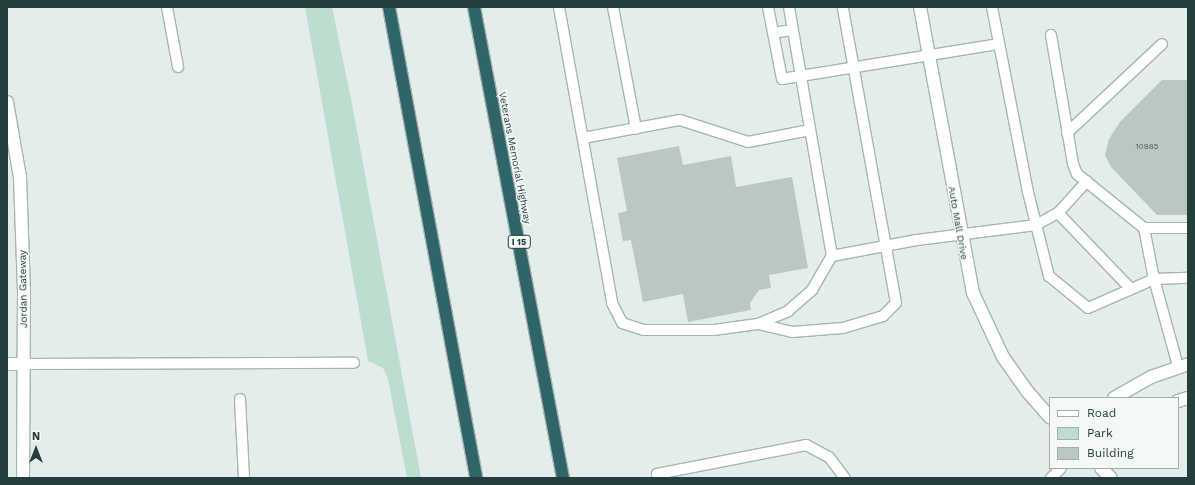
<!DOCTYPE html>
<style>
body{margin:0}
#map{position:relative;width:1195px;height:485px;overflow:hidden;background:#e3edeb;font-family:"Work Sans",sans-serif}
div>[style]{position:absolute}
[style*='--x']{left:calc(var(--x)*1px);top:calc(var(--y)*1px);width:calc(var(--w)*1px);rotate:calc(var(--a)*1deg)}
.green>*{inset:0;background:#bdddce}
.building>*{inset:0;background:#b9c7c5}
.roads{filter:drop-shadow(1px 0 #a6b5b3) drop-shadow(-1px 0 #a6b5b3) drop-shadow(0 1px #a6b5b3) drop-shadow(0 -1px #a6b5b3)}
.service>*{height:10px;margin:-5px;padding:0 5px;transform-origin:5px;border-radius:5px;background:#fff}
.minor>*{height:12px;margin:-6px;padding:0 6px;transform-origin:6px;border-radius:6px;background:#fff}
.tertiary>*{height:12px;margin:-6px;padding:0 6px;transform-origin:6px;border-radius:6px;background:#fff}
.secondary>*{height:12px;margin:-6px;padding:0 6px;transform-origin:6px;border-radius:6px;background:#fff}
.motorway>*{height:12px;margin:-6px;padding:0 6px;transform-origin:6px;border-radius:6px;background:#306568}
span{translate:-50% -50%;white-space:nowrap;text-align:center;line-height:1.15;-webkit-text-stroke:3px #f4f9f8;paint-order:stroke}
.number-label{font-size:8px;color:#49605f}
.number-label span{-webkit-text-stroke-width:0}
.shield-label span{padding:1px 3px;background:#f4f9f8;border:1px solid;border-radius:3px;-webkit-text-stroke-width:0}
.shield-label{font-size:9px;color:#243d3d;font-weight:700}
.street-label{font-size:10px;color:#243d3d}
.frame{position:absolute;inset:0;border:8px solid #243d3d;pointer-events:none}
.legend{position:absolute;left:1049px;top:397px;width:130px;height:72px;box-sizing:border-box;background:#f4f9f8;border:1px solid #a1aead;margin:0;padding:5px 7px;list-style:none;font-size:12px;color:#243d3d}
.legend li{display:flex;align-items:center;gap:8px;height:20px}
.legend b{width:20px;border:1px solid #a1aead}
.north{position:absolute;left:16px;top:429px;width:40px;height:40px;-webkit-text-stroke:3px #f4f9f8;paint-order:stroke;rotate:0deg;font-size:11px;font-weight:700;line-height:16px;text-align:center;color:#243d3d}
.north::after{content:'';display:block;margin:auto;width:14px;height:18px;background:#243d3d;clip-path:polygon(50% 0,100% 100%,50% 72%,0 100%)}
</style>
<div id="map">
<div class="green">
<i style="clip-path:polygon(305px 7px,332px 7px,352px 104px,421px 478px,407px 478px,388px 379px,383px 368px,368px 361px)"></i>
</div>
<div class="building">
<i style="clip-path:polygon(1162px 80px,1188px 80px,1188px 215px,1157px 215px,1111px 167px,1105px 155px,1109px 139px,1120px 122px)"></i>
<i style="clip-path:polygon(679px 146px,683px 165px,731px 156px,736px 187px,792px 177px,808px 268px,769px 275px,771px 288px,759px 290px,750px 303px,751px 310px,688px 322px,683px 294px,643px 302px,631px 240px,623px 241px,618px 213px,627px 211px,617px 158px)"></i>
</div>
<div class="roads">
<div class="service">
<i style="--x:167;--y:7;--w:61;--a:79.6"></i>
<i style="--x:559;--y:7;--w:301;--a:79.8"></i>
<i style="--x:612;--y:303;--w:22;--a:63"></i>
<i style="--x:622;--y:323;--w:23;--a:18"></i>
<i style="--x:644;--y:330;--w:70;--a:0"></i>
<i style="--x:714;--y:330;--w:44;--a:-7.8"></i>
<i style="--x:758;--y:324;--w:33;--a:-23"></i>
<i style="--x:788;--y:311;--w:32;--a:-41"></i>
<i style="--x:812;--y:290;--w:39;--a:-60"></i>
<i style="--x:613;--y:7;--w:124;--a:79.3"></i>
<i style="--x:768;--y:7;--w:73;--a:79"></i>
<i style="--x:782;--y:79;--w:220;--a:-9.2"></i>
<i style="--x:789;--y:7;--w:253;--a:80.2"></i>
<i style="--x:832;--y:256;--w:86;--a:-10.7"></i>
<i style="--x:917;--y:240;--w:120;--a:-7.2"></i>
<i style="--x:1036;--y:225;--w:25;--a:-29"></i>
<i style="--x:1058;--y:213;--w:104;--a:46.2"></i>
<i style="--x:992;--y:7;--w:188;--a:79"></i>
<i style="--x:1028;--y:192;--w:87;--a:76"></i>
<i style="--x:1049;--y:276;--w:50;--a:39.4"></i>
<i style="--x:1088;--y:308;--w:72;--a:-23.7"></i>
<i style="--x:1154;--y:279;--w:34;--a:-2"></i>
<i style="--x:773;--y:33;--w:20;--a:-9"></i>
<i style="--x:1051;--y:35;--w:131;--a:80.3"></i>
<i style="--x:1073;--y:164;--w:11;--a:68"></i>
<i style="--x:1077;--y:174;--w:86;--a:38.9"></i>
<i style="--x:1144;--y:228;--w:44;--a:0"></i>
<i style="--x:1067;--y:133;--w:130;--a:-43.1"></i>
<i style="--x:583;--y:138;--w:99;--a:-10.5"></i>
<i style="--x:680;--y:120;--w:71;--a:17.9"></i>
<i style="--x:748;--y:142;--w:63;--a:-11"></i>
<i style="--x:1058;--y:213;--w:43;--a:-47.8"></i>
<i style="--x:1144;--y:228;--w:52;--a:78.9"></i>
<i style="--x:1154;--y:279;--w:90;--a:74.6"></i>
<i style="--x:758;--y:324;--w:35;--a:13"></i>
<i style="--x:792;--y:332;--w:51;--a:-4.5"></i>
<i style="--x:843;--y:328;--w:42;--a:-16.7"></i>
<i style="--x:883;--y:316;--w:18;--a:-45"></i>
<i style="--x:896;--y:303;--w:301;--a:-100.2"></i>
<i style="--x:24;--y:364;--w:330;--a:-0.2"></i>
<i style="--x:240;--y:399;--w:79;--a:87.1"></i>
<i style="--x:658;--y:478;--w:4;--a:-104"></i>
<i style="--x:657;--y:474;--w:152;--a:-11"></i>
<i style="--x:806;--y:445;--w:26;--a:28"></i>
<i style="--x:829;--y:457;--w:26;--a:53"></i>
<i style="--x:1051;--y:478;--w:14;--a:-45"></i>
</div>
<div class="minor">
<i style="--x:7;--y:364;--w:17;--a:0"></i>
</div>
<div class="tertiary">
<i style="--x:920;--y:7;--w:291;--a:79.5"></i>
<i style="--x:973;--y:293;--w:71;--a:64.9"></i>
<i style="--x:1003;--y:357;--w:42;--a:54.8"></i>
<i style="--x:1027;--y:391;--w:35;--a:49"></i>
<i style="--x:1114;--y:398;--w:43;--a:-29.6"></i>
<i style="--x:1151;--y:377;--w:39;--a:-19"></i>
<i style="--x:1178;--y:401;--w:10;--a:-17"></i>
<i style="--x:1101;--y:468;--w:14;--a:45"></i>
</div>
<div class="secondary">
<i style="--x:7;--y:102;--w:76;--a:80.2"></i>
<i style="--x:20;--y:177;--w:114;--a:88"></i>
<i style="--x:24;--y:291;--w:187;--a:90.3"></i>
</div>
<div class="motorway">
<i style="--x:389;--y:7;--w:479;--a:79.5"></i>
<i style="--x:474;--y:7;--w:479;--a:79.3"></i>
</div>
</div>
<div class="number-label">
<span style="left:1147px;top:147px">10985</span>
</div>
<div class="shield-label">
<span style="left:519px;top:242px">I 15</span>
</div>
<div class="street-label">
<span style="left:515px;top:158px;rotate:79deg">Veterans Memorial Highway</span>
<span style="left:958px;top:223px;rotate:80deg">Auto Mall Drive</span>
<span style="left:23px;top:289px;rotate:-91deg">Jordan Gateway</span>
</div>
<div class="frame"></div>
<ul class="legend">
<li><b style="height:5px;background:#fff"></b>Road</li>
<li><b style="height:11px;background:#bdddce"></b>Park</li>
<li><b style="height:11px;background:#b9c7c5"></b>Building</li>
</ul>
<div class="north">N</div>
</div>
